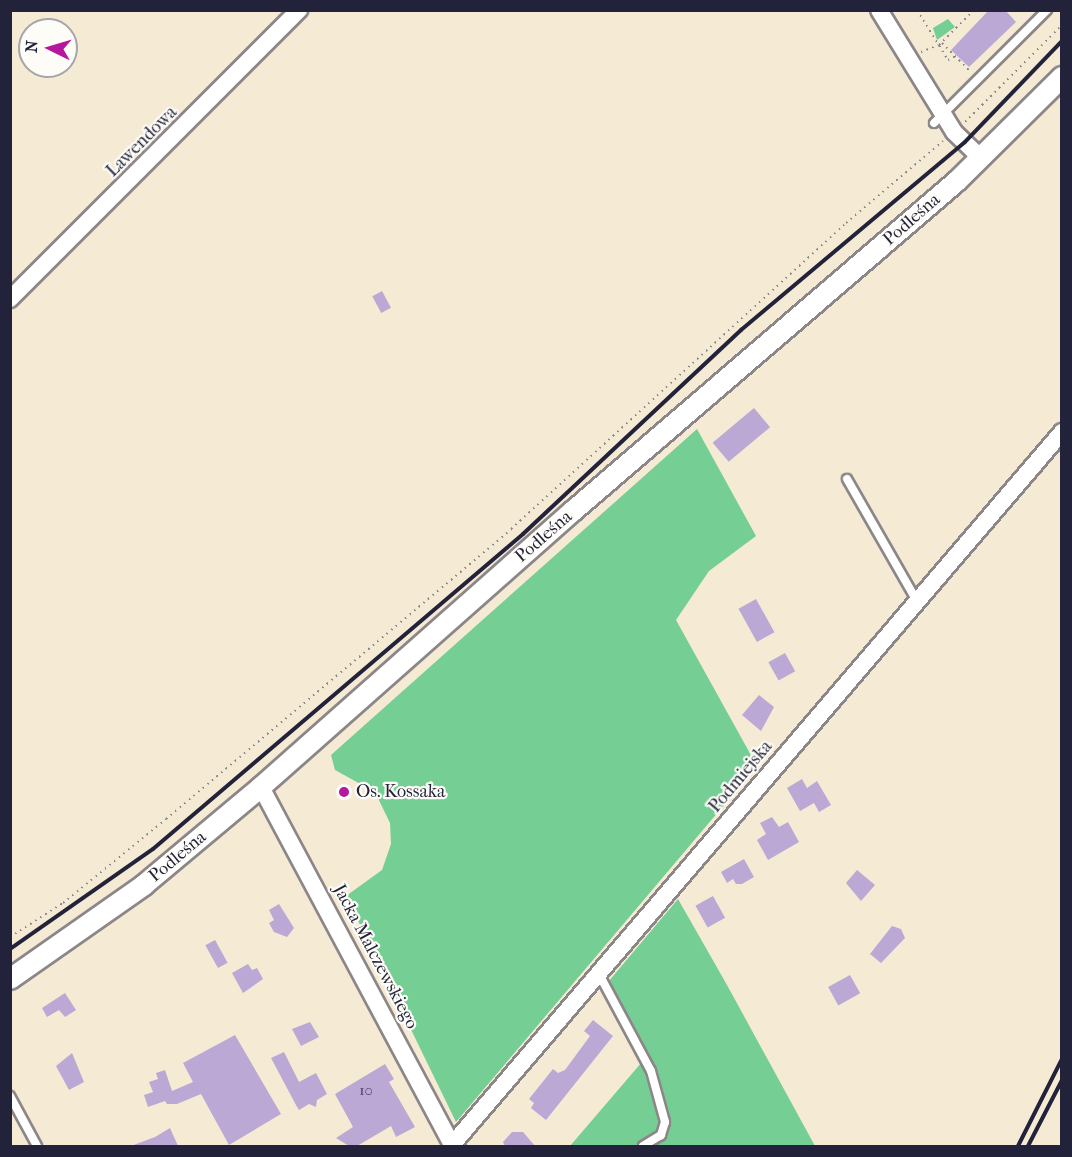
<!DOCTYPE html>
<meta charset="utf-8">
<style>
body{margin:0}
#map{position:relative;width:1072px;height:1157px;overflow:hidden;background:#f5ead4;font-family:"IM FELL French Canon",serif}
div>[style]{position:absolute}
[style*='--x']{left:calc(var(--x)*1px);top:calc(var(--y)*1px);width:calc(var(--w)*1px);rotate:calc(var(--a)*1deg)}
.green>*{inset:0;background:#75ce94}
.building>*{inset:0;background:#bba8d4;transform-origin:0 0}
.path>*{height:2px;margin-top:-1px;transform-origin:0;background:repeating-linear-gradient(90deg,#8c8688 0 1.5px,transparent 0 6px)}
.roads{filter:drop-shadow(2px 0 #8c8688) drop-shadow(-2px 0 #8c8688) drop-shadow(0 2px #8c8688) drop-shadow(0 -2px #8c8688)}
.service>*{height:8px;margin:-4px;padding:0 4px;transform-origin:4px;border-radius:4px;background:#fff}
.minor>*{height:16px;margin:-8px;padding:0 8px;transform-origin:8px;border-radius:8px;background:#fff}
.tertiary>*{height:20px;margin:-10px;padding:0 10px;transform-origin:10px;border-radius:10px;background:#fff}
.rail>*{height:4px;margin:-2px;padding:0 2px;transform-origin:2px;border-radius:2px;background:#22223b}
.dots>*{width:16px;height:16px;translate:-50% -50%;box-sizing:border-box;border:3px solid #fdfcf7;border-radius:50%}
span{translate:-50% -50%;white-space:nowrap;text-align:center;line-height:1.15;-webkit-text-stroke:4.5px #fdfcf7;paint-order:stroke}
.number-label{font-size:15px;color:#484461}
.number-label span{-webkit-text-stroke-width:0}
.street-label{font-size:18px;color:#22223b}
.poi-label{font-size:18px;color:#22223b}
.left{translate:0 -50%;text-align:left}
.frame{position:absolute;inset:0;border:12px solid #22223b;pointer-events:none}
.north{position:absolute;left:18px;top:18px;width:60px;height:60px;box-sizing:border-box;background:#fdfcf7;border:2px solid #a5a5ac;border-radius:50%;rotate:275deg;font-size:16px;font-weight:700;line-height:24px;text-align:center;color:#22223b}
.north::after{content:'';display:block;margin:auto;width:21px;height:27px;background:#b5179e;clip-path:polygon(50% 0,100% 100%,50% 72%,0 100%)}
</style>
<div id="map">
<div class="green">
<i style="clip-path:polygon(948px 19px,955px 27px,937px 40px,933px 28px)"></i>
<i style="clip-path:polygon(697px 429px,756px 536px,709px 571px,676px 620px,757px 766px,456px 1122px,346px 896px,382px 870px,391px 844px,390px 823px,375px 792px,335px 770px,331px 755px)"></i>
<i style="clip-path:polygon(678px 899px,727px 985px,815px 1146px,570px 1146px,642px 1062px,603px 988px)"></i>
</div>
<div class="building">
<i style="clip-path:polygon(989px 10px,1005px 10px,1016px 22px,969px 67px,951px 50px)"></i>
<i style="left:382px;top:291px;width:19px;height:11px;rotate:62deg"></i>
<i style="left:754px;top:408px;width:25px;height:54px;rotate:50deg"></i>
<i style="left:756px;top:599px;width:38px;height:20px;rotate:61deg"></i>
<i style="left:785px;top:653px;width:21px;height:19px;rotate:61deg"></i>
<i style="clip-path:polygon(759px 695px,774px 707px,761px 731px,742px 715px)"></i>
<i style="clip-path:polygon(802px 779px,807px 788px,817px 781px,831px 805px,819px 812px,814px 803px,800px 811px,787px 788px)"></i>
<i style="clip-path:polygon(772px 817px,779px 827px,788px 822px,799px 842px,768px 860px,757px 840px,766px 834px,760px 823px)"></i>
<i style="clip-path:polygon(744px 859px,754px 877px,742px 884px,736px 884px,733px 879px,727px 883px,721px 872px)"></i>
<i style="clip-path:polygon(857px 870px,875px 885px,861px 901px,846px 883px)"></i>
<i style="left:713px;top:896px;width:25px;height:20px;rotate:61deg"></i>
<i style="clip-path:polygon(279px 904px,294px 928px,287px 937px,274px 932px,269px 923px,274px 920px,269px 910px)"></i>
<i style="clip-path:polygon(892px 926px,901px 929px,905px 938px,881px 963px,870px 954px)"></i>
<i style="left:215px;top:940px;width:26px;height:11px;rotate:61deg"></i>
<i style="clip-path:polygon(248px 964px,252px 970px,257px 968px,263px 979px,243px 993px,232px 973px)"></i>
<i style="left:850px;top:975px;width:21px;height:25px;rotate:61deg"></i>
<i style="clip-path:polygon(65px 993px,76px 1010px,65px 1017px,59px 1010px,47px 1017px,42px 1008px)"></i>
<i style="clip-path:polygon(593px 1020px,613px 1036px,546px 1120px,531px 1108px,534px 1103px,529px 1099px,553px 1069px,558px 1073px,565px 1070px,590px 1036px,584px 1031px)"></i>
<i style="clip-path:polygon(310px 1022px,319px 1037px,301px 1046px,292px 1029px)"></i>
<i style="clip-path:polygon(235px 1035px,281px 1114px,229px 1145px,201px 1094px,177px 1104px,167px 1104px,165px 1101px,148px 1107px,144px 1095px,153px 1092px,149px 1082px,158px 1079px,156px 1073px,165px 1070px,172px 1091px,193px 1082px,183px 1063px)"></i>
<i style="clip-path:polygon(284px 1052px,299px 1082px,316px 1073px,327px 1094px,317px 1100px,316px 1107px,309px 1104px,299px 1110px,296px 1105px,271px 1058px)"></i>
<i style="clip-path:polygon(72px 1053px,84px 1082px,69px 1090px,56px 1066px)"></i>
<i style="clip-path:polygon(385px 1064px,394px 1079px,389px 1082px,415px 1127px,396px 1137px,391px 1126px,357px 1146px,349px 1146px,336px 1138px,353px 1127px,335px 1094px)"></i>
<i style="clip-path:polygon(170px 1128px,178px 1146px,131px 1146px,155px 1137px)"></i>
<i style="clip-path:polygon(512px 1132px,523px 1132px,535px 1146px,505px 1146px,503px 1142px)"></i>
</div>
<div class="path">
<i style="--x:917;--y:10;--w:59;--a:58.2"></i>
<i style="--x:948;--y:60;--w:9;--a:-27"></i>
<i style="--x:942;--y:43;--w:37;--a:45"></i>
<i style="--x:968;--y:69;--w:4;--a:90"></i>
<i style="--x:921;--y:52;--w:19;--a:-21"></i>
<i style="--x:939;--y:45;--w:49;--a:-45"></i>
<i style="--x:965;--y:122;--w:137;--a:-45"></i>
<i style="--x:10;--y:937;--w:63;--a:-32.7"></i>
<i style="--x:63;--y:903;--w:133;--a:-39.2"></i>
<i style="--x:166;--y:819;--w:451;--a:-40"></i>
<i style="--x:511;--y:529;--w:454;--a:-42.4"></i>
<i style="--x:846;--y:223;--w:127;--a:-40.2"></i>
</div>
<div class="roads">
<div class="service">
<i style="--x:934;--y:123;--w:160;--a:-45"></i>
<i style="--x:847;--y:479;--w:141;--a:60.2"></i>
<i style="--x:600;--y:976;--w:108;--a:61.8"></i>
<i style="--x:651;--y:1071;--w:53;--a:74.6"></i>
<i style="--x:665;--y:1122;--w:14;--a:107"></i>
<i style="--x:661;--y:1135;--w:21;--a:149"></i>
<i style="--x:10;--y:1096;--w:57;--a:61.6"></i>
</div>
<div class="minor">
<i style="--x:879;--y:10;--w:143;--a:58.4"></i>
<i style="--x:954;--y:132;--w:37;--a:44"></i>
<i style="--x:10;--y:299;--w:409;--a:-45"></i>
<i style="--x:261;--y:787;--w:406;--a:61.9"></i>
<i style="--x:451;--y:1146;--w:940;--a:-49.44"></i>
</div>
<div class="tertiary">
<i style="--x:10;--y:979;--w:164;--a:-35"></i>
<i style="--x:144;--y:885;--w:153;--a:-39.9"></i>
<i style="--x:261;--y:787;--w:417;--a:-41.5"></i>
<i style="--x:573;--y:511;--w:506;--a:-40.67"></i>
<i style="--x:957;--y:181;--w:148;--a:-44.7"></i>
</div>
</div>
<div class="rail">
<i style="--x:10;--y:949;--w:174;--a:-35"></i>
<i style="--x:153;--y:849;--w:486;--a:-40.4"></i>
<i style="--x:523;--y:534;--w:299;--a:-43.1"></i>
<i style="--x:741;--y:330;--w:292;--a:-40"></i>
<i style="--x:965;--y:142;--w:140;--a:-46.2"></i>
<i style="--x:1018;--y:1146;--w:97;--a:-63.2"></i>
<i style="--x:1028;--y:1146;--w:74;--a:-62.7"></i>
</div>
<div class="dots">
<i style="left:344px;top:792px;background:#b5179e"></i>
</div>
<div class="number-label">
<span style="left:366px;top:1091px">10</span>
</div>
<div class="street-label">
<span style="left:142px;top:142px;rotate:-45deg">Lawendowa</span>
<span style="left:912px;top:220px;rotate:-41deg">Podleśna</span>
<span style="left:544px;top:537px;rotate:-41deg">Podleśna</span>
<span style="left:741px;top:777px;rotate:-50deg">Podmiejska</span>
<span style="left:178px;top:857px;rotate:-40deg">Podleśna</span>
<span style="left:375px;top:957px;rotate:62deg">Jacka Malczewskiego</span>
</div>
<div class="poi-label">
<span class="left" style="left:356px;top:792px">Os. Kossaka</span>
</div>
<div class="frame"></div>
<div class="north">N</div>
</div>
